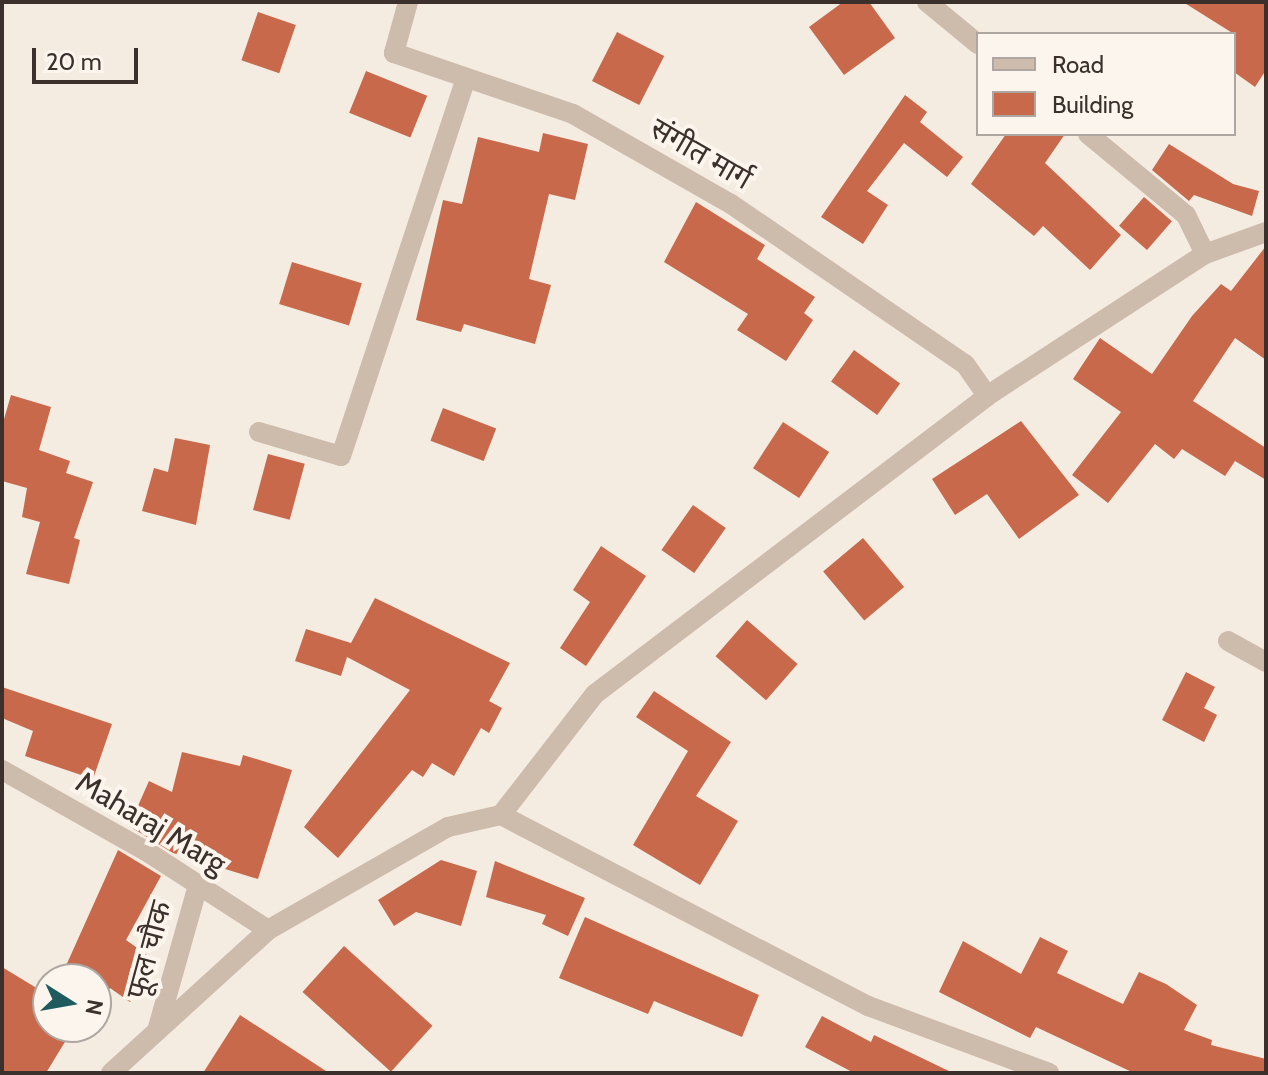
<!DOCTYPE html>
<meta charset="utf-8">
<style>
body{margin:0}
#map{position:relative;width:1268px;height:1075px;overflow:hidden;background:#f4ebe1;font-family:Cabin,"Noto Sans Devanagari",sans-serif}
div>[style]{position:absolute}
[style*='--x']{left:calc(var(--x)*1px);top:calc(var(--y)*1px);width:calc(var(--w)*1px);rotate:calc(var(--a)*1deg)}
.building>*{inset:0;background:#c8694b;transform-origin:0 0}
.street>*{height:20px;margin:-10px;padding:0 10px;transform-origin:10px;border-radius:10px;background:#cdbbac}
span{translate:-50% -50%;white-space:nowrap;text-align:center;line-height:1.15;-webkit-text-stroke:8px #fbf5ee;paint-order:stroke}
.street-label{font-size:30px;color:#3b302b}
.frame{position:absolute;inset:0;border:4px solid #3b302b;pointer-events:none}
.legend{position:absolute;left:976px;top:32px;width:260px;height:104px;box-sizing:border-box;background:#fbf5ee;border:2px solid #aea6a0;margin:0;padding:10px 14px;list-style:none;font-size:24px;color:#3b302b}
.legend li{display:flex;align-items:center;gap:16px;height:40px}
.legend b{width:40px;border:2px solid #aea6a0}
.north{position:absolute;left:32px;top:963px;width:80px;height:80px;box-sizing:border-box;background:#fbf5ee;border:2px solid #aea6a0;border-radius:50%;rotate:101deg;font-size:22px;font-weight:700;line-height:32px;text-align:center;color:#3b302b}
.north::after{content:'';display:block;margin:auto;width:28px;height:36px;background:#1f5a5e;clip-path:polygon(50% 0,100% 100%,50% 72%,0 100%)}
.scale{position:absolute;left:32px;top:48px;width:106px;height:36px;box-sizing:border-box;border:4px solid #3b302b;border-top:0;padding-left:10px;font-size:24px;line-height:28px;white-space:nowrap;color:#3b302b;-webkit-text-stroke:6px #fbf5ee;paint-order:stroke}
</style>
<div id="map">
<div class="building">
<i style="clip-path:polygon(843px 2px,869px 2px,895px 38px,844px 75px,809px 27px)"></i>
<i style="clip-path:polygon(1183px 2px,1266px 2px,1266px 70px,1255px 87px,1234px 72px,1234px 34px)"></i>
<i style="left:258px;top:12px;width:40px;height:51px;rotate:19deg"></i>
<i style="left:617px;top:32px;width:53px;height:55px;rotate:27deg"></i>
<i style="left:366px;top:71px;width:66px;height:45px;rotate:22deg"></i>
<i style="clip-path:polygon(905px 95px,927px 112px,920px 122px,963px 157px,947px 177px,904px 143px,867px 191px,888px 205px,863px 244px,821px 217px)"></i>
<i style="clip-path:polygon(543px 133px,588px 144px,575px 200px,549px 194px,529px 279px,551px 285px,535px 344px,464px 324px,461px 332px,416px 320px,443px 200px,462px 204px,478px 137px,539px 152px)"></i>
<i style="clip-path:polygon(1006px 134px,1065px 134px,1045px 163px,1121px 235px,1090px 270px,1043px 226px,1034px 236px,971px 184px)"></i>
<i style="clip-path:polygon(1169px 144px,1233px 184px,1259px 191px,1252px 216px,1194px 195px,1189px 201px,1152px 170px)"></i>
<i style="left:1144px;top:197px;width:37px;height:38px;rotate:41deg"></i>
<i style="clip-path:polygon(696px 202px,765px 245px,757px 259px,815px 297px,804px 313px,813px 320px,786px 361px,737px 330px,748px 314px,664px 262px)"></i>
<i style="clip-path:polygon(1266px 246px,1266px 360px,1235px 338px,1193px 401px,1266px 448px,1266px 480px,1235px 461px,1225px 476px,1182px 449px,1174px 459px,1155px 444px,1108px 503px,1072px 475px,1121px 412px,1073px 379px,1100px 338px,1152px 374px,1192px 316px,1221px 284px,1231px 291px)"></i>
<i style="left:292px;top:262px;width:73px;height:44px;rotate:17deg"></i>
<i style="left:854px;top:350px;width:57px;height:39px;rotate:36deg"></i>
<i style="clip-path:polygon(11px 395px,51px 407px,39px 450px,70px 461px,66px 473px,93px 482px,74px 538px,80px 540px,69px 584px,26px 574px,40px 522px,22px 517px,27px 488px,2px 481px,2px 426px)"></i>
<i style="left:443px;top:408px;width:57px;height:35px;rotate:21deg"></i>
<i style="clip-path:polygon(1021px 421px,1079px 495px,1019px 539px,987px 494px,955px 515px,932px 479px)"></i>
<i style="left:783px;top:422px;width:55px;height:55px;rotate:33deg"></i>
<i style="clip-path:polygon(175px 438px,210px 445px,196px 525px,142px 511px,154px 468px,168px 472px)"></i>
<i style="left:268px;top:454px;width:38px;height:58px;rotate:15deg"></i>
<i style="left:693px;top:505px;width:40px;height:55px;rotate:35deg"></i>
<i style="left:863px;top:538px;width:64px;height:52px;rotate:50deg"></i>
<i style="clip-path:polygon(601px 546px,646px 576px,586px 666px,560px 648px,590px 602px,573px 590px)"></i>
<i style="clip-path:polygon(375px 598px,510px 663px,489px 701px,502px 708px,489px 733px,481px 728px,454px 776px,432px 763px,423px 777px,412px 770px,338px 858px,304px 827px,410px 690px,347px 657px,341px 676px,295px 661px,306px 629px,351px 643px)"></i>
<i style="left:747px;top:620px;width:67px;height:48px;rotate:41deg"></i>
<i style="clip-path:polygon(1186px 672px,1215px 687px,1204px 708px,1217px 715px,1204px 742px,1162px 720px)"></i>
<i style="clip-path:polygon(2px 687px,112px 724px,93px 779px,25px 756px,33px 731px,2px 718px)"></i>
<i style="clip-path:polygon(654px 691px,731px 742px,696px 796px,738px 821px,700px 885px,633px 845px,688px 751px,636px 717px)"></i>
<i style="clip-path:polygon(182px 752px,240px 766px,243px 755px,292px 770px,258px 879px,173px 853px,129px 826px,149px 781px,172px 792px)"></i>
<i style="clip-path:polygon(118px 850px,161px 876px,126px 940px,157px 962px,130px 1002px,110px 988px,101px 1003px,96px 979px,60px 979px)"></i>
<i style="clip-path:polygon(441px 860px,477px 871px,461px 926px,416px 912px,394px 926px,378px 900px)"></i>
<i style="clip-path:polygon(495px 861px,585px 898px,568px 936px,542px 924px,546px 915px,486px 897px)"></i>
<i style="clip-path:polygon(585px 917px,759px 995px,742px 1037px,654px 1001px,648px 1014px,559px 978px)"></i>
<i style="clip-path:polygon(1040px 937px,1068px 951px,1057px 973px,1123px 1004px,1139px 972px,1166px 984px,1197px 1005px,1184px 1030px,1212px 1040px,1211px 1045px,1266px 1059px,1266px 1073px,1134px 1073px,1036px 1027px,1030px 1038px,939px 992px,963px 941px,1021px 974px)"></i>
<i style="left:344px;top:946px;width:119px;height:62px;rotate:42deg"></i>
<i style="clip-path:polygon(2px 967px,48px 995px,48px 1027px,74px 1027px,46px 1073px,2px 1073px)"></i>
<i style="clip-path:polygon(240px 1015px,329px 1073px,203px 1073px)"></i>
<i style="clip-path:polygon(822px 1016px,871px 1042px,874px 1035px,953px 1073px,854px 1073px,805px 1047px)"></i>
</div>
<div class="street">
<i style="--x:408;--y:2;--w:53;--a:105.4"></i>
<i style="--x:394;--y:53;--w:189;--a:18.8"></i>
<i style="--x:573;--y:114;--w:182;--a:29.7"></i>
<i style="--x:731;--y:204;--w:283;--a:34.4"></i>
<i style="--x:965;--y:364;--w:39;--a:55"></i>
<i style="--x:927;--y:2;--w:66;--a:39.5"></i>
<i style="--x:1088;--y:134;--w:127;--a:39.6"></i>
<i style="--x:1186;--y:215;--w:43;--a:64"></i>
<i style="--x:259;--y:432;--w:85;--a:16.3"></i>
<i style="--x:341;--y:456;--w:398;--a:-71.7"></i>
<i style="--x:1228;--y:641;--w:43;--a:28.9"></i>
<i style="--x:2;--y:770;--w:165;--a:29.4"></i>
<i style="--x:146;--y:851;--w:145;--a:32.9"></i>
<i style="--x:501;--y:815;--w:414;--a:27.5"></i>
<i style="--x:868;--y:1006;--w:193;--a:20.3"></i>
<i style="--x:157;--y:1031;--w:152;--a:-74.3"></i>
<i style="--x:111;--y:1073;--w:212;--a:-42.3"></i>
<i style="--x:268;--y:930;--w:207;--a:-29.8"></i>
<i style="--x:448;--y:827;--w:54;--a:-12.8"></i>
<i style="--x:501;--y:815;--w:153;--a:-52.2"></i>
<i style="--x:595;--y:694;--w:492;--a:-37.2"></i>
<i style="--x:987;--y:396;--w:260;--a:-33.1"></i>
<i style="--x:1205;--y:254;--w:65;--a:-19.8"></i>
</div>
<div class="street-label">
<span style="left:701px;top:154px;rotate:30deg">संगीत मार्ग</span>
<span style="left:151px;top:823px;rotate:31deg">Maharaj Marg</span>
<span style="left:149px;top:950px;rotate:-75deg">फूल चौक</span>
</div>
<div class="frame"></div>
<ul class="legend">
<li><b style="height:10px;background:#cdbbac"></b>Road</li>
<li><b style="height:22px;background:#c8694b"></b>Building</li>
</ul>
<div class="north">N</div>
<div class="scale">20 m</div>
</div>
